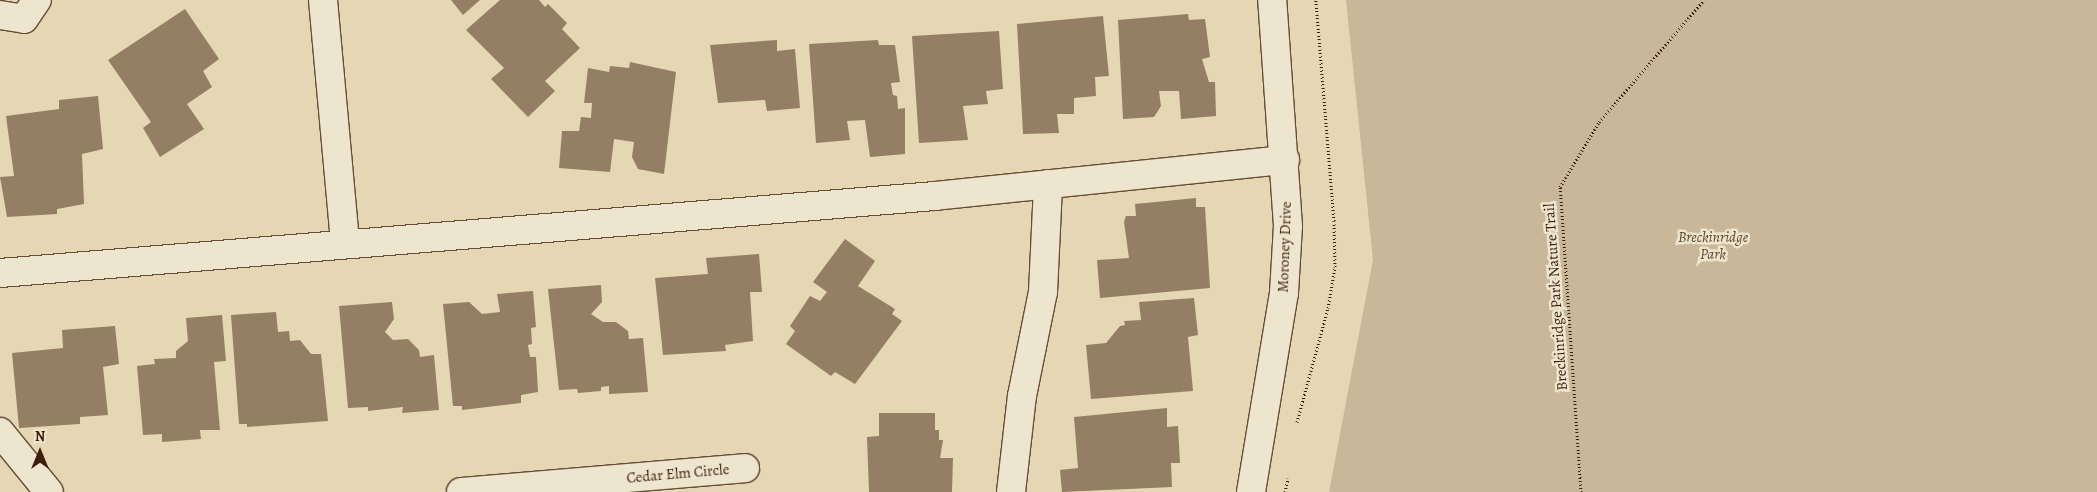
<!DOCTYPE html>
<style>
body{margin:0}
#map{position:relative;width:2097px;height:492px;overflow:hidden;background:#e5d7b4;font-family:Alegreya,serif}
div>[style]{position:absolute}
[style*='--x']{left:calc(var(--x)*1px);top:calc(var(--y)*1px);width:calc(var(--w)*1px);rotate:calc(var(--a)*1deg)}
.green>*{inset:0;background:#c8b798}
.building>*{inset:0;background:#947e64}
.path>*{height:3px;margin-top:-1.5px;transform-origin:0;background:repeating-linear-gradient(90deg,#3d1d0d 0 1px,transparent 0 3.5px)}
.roads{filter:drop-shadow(1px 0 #674c37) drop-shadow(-1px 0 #674c37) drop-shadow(0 1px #674c37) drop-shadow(0 -1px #674c37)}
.minor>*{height:28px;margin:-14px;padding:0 14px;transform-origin:14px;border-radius:14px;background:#eee5ce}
span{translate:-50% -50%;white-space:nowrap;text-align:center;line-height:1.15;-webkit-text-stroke:5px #eee5ce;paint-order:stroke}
.park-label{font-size:15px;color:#604430;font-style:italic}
.street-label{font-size:15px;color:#3d1d0d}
.north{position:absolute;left:15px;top:427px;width:50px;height:50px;-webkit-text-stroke:4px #eee5ce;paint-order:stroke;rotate:0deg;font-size:14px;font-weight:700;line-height:20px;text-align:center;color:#3d1d0d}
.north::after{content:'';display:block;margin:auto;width:18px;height:22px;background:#3d1d0d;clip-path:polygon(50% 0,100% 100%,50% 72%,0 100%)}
</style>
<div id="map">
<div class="green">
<i style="clip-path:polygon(1346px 0,2097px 0,2097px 492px,1329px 492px,1373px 260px)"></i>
</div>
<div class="building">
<i style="clip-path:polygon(451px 0,480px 0,463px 15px)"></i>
<i style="clip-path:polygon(500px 0,539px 0,545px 7px,548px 4px,567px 23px,562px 29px,580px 48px,545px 81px,555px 91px,528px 117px,491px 79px,504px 68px,466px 30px)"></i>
<i style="clip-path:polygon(185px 9px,219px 59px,203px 71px,212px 87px,187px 104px,204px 129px,160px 157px,143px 128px,151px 122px,108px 60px)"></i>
<i style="clip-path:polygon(1188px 14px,1189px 20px,1205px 19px,1210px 57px,1202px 59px,1209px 82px,1215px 82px,1216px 116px,1181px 119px,1179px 91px,1159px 91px,1161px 106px,1154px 117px,1123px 119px,1118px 20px)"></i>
<i style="clip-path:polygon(1103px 16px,1109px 76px,1095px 77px,1096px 96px,1074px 98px,1074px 114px,1057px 114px,1059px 133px,1023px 134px,1017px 24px)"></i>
<i style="clip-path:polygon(999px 31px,1003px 89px,986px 91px,988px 104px,963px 106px,968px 140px,919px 143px,912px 36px)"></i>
<i style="clip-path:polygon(777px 40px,777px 51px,795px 49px,800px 108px,767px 111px,765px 100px,718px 103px,710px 45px)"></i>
<i style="clip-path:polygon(878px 40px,879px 45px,895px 45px,900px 82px,891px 83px,893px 95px,897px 96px,898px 109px,905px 108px,905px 154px,870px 157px,865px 120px,847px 121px,850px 140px,816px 143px,809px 44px)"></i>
<i style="clip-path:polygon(630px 62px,676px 72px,664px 174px,638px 169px,632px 157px,634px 142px,614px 139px,610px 172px,559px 168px,562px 131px,579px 131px,581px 117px,591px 118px,592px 103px,584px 103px,588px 68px,609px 72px,610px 66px,629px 68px)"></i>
<i style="clip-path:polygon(98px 96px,103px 149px,82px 154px,84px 204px,57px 209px,57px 214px,7px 217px,0 177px,14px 176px,6px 116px,59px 109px,59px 100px)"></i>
<i style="clip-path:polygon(1196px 198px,1196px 207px,1205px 207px,1210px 288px,1100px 298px,1097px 260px,1129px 258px,1124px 222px,1126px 216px,1136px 216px,1135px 204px)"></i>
<i style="clip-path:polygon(845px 239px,875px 261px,858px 286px,895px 309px,892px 314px,902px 321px,855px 384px,835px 372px,831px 376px,786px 344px,795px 331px,790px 326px,810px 296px,820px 301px,827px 292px,813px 282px)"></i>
<i style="clip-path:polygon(759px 254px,762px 292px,750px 292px,753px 341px,725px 345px,726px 351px,663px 355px,655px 278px,708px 274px,706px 258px)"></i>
<i style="clip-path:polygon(601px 285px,602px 302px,591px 314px,603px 322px,616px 322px,628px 331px,629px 339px,643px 338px,648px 392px,609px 394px,609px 386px,601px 387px,601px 391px,578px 393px,577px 389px,559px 390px,548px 289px)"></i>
<i style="clip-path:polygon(533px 291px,536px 327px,531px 328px,532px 344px,528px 345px,530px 357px,536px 357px,538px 392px,521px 395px,521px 403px,462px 410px,462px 406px,453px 406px,443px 304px,469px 302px,482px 314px,500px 312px,497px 294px)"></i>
<i style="clip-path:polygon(1194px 298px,1198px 335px,1188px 337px,1193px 391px,1091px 399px,1086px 345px,1106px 343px,1120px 326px,1125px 325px,1124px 321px,1141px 320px,1139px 302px)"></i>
<i style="clip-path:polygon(392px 302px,394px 319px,385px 332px,393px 340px,408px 339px,419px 350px,420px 357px,434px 355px,439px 410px,402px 413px,403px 407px,368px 411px,368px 407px,348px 408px,339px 306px)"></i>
<i style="clip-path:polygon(276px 312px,278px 332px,289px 331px,290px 341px,300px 340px,311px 354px,321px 354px,328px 421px,247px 427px,247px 424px,239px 424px,231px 315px)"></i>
<i style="clip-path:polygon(222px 315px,226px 361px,214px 362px,220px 430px,200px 430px,201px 439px,162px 442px,162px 434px,143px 435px,137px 366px,155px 364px,154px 359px,176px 358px,176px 351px,188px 341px,186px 318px)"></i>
<i style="clip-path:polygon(115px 326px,119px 364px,103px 367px,108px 415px,80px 417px,80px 424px,19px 428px,12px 353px,63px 348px,62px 330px)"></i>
<i style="clip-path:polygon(1167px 408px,1167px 427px,1178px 426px,1180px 463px,1171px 463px,1172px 487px,1062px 492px,1060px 470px,1078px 468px,1074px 417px)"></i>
<i style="clip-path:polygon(879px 413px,935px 413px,935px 430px,939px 430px,939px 440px,943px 440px,940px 458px,953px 458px,952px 492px,869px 492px,867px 437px,879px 436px)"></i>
</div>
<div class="path">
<i style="--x:1297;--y:422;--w:118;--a:-74.8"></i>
<i style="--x:1328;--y:308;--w:42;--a:-80.3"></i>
<i style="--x:1335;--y:267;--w:46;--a:-91.2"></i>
<i style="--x:1334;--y:221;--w:222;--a:-94.7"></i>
<i style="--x:1285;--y:492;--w:14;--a:-78"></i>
<i style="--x:1581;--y:492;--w:306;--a:-93.9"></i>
<i style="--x:1560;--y:187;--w:76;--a:-59"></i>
<i style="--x:1599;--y:122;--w:161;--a:-49.3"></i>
</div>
<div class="roads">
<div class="minor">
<i style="--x:323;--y:0;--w:244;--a:84.8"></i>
<i style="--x:0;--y:15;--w:24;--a:9"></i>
<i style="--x:24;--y:19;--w:23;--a:-56"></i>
<i style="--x:0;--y:273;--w:938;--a:-4.71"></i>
<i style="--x:935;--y:196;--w:352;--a:-5.9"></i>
<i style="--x:0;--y:432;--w:77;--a:50.8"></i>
<i style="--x:461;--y:492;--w:285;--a:-4.8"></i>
<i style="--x:1011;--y:492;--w:97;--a:-83.5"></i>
<i style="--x:1022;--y:396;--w:106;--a:-78.6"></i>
<i style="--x:1043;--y:292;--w:108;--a:-87.3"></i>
<i style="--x:1251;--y:492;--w:202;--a:-80.6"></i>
<i style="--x:1284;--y:293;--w:67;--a:-86.6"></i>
<i style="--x:1288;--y:226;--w:227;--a:-94"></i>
</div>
</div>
<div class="park-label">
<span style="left:1713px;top:246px">Breckinridge<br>Park</span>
</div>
<div class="street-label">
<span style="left:1285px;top:247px;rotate:-88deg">Moroney Drive</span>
<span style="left:1556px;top:297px;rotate:-94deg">Breckinridge Park Nature Trail</span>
<span style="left:678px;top:474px;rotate:-5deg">Cedar Elm Circle</span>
</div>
<div class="north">N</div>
</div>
